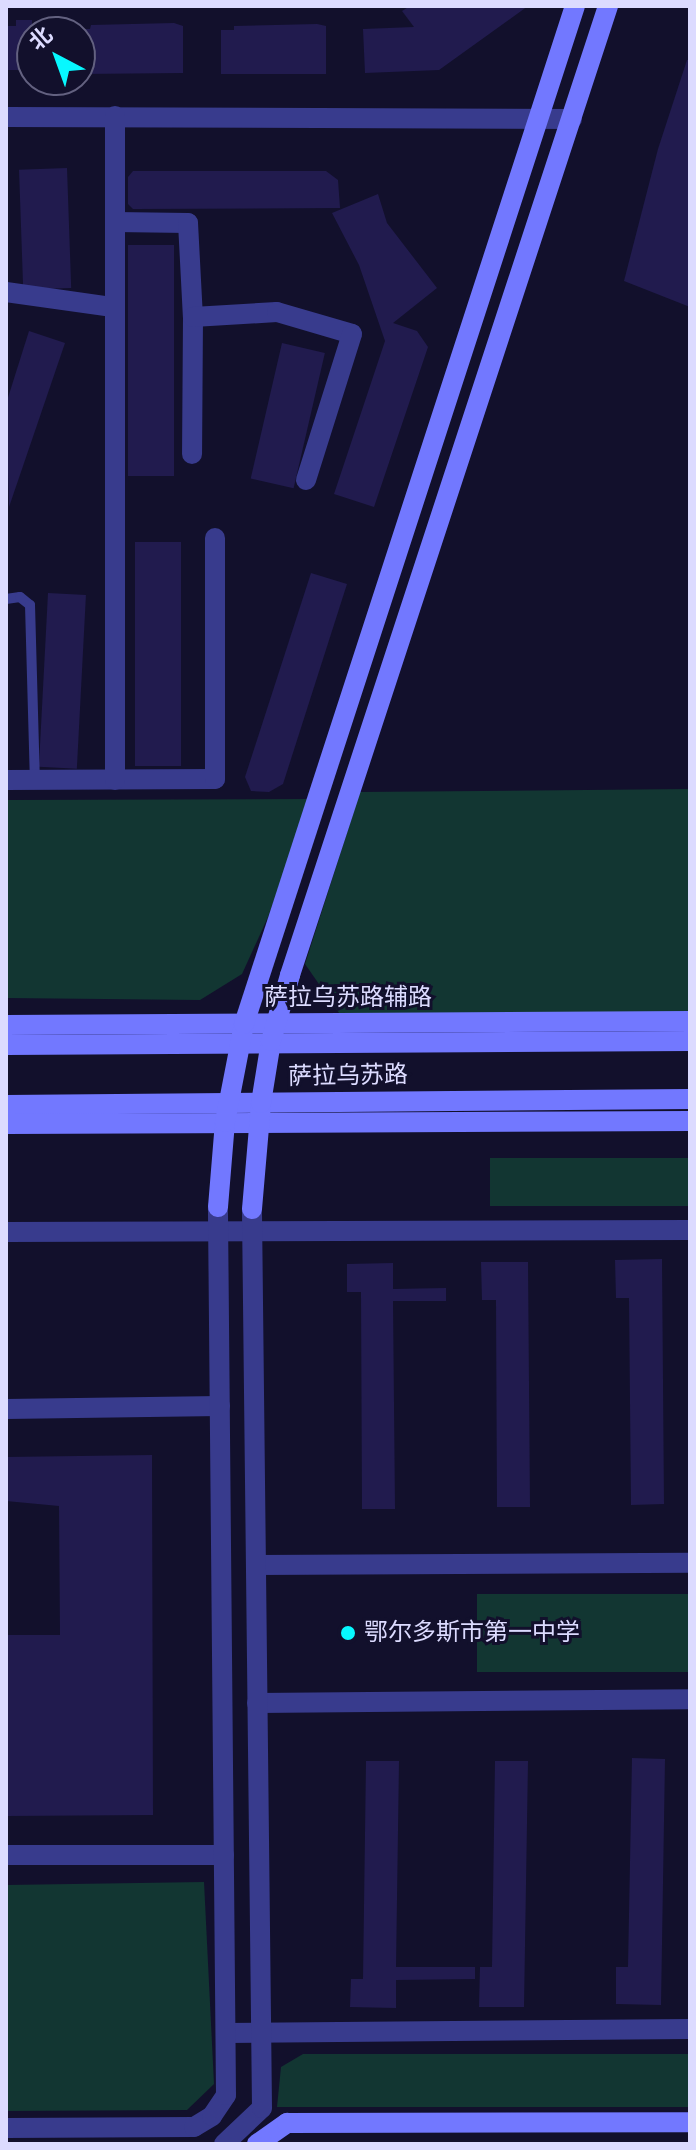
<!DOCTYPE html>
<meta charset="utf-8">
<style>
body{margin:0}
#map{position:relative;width:696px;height:2150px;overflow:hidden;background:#12102c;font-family:"Sofia Sans Condensed","Noto Sans SC",sans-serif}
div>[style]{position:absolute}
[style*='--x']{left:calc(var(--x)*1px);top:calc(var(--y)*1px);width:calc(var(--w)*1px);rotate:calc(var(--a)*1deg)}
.green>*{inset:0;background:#123632;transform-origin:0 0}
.building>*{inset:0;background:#211b4e;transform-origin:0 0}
.lane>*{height:10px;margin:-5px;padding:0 5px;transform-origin:5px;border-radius:5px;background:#383b8d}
.street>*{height:20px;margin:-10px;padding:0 10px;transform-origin:10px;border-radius:10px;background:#383b8d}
.secondary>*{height:20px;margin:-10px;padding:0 10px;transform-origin:10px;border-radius:10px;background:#7278ff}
.dots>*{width:22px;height:22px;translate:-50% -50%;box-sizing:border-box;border:4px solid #12102c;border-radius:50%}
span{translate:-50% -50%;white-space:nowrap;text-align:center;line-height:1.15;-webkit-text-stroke:6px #12102c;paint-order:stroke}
.street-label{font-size:24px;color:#dcdbff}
.poi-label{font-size:24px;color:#dcdbff}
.left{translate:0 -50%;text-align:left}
.frame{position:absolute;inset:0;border:8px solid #dcdbff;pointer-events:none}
.north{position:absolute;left:16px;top:16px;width:80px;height:80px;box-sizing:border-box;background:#12102c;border:2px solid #636180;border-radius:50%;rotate:319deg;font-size:22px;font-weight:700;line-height:32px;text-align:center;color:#dcdbff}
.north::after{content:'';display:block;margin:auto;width:28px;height:36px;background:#07f8ff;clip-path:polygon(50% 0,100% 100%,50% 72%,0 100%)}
</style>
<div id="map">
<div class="green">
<i style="clip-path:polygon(690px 789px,690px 1013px,346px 1023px,305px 964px,360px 792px)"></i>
<i style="clip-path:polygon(310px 799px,268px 917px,242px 974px,200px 1000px,6px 998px,6px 800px)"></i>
<i style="left:490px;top:1158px;width:200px;height:48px"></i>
<i style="left:690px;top:1594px;width:78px;height:213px;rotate:90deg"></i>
<i style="clip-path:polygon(204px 1882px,214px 2084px,187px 2110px,6px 2111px,6px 1885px)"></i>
<i style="clip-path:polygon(303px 2054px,690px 2054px,690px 2107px,277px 2107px,281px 2067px)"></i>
</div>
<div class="building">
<i style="clip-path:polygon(410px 6px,528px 6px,439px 70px,365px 73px,363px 29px,414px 27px,402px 11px)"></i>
<i style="clip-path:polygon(16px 20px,32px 20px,32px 70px,6px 70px,6px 26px,16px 26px)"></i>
<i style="clip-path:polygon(174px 23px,183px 26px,183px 73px,80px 74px,80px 29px,90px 29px,91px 25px)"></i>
<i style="clip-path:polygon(317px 24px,326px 26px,326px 74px,221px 74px,221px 30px,234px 30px,234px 26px)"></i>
<i style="clip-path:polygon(687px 60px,690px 60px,690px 307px,624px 281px,658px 149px)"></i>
<i style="left:67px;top:168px;width:120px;height:48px;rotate:88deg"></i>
<i style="clip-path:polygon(133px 171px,326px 171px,338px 180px,340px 208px,133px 209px,128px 204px,128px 177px)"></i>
<i style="clip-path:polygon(378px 194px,387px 223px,437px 288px,393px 323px,417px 331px,428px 347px,374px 507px,334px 494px,385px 341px,359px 265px,332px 213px)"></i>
<i style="left:174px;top:245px;width:231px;height:46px;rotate:90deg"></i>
<i style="clip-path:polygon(29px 331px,65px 343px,9px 507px,6px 404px)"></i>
<i style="left:282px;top:343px;width:44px;height:139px;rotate:13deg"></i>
<i style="left:181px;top:542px;width:224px;height:46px;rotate:90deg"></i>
<i style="clip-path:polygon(311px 573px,347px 584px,283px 784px,269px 792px,251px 791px,245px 777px)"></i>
<i style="left:48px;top:593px;width:38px;height:174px;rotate:3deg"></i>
<i style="clip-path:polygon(662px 1259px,664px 1504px,631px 1505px,629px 1298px,616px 1298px,615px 1260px)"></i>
<i style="clip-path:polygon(481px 1262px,528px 1262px,530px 1507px,497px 1507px,496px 1300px,482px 1300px)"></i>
<i style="clip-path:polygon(393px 1263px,393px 1289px,446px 1288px,446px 1301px,393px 1301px,395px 1509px,362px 1509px,361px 1292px,347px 1292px,347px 1264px)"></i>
<i style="clip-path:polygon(152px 1455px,153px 1815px,6px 1816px,6px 1635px,60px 1635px,59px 1506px,6px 1501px,6px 1457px)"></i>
<i style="clip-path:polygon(632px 1758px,665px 1759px,661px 2005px,616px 2004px,616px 1967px,628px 1967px)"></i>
<i style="clip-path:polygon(366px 1761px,399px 1761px,396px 1967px,475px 1967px,475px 1979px,396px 1980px,396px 2008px,350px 2007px,351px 1979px,363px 1979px)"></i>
<i style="clip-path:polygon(495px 1761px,528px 1761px,524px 2007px,479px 2007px,480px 1967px,492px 1967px)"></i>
</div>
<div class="lane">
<i style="--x:6;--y:599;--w:14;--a:-8"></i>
<i style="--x:20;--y:597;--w:13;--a:39"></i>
<i style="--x:30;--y:605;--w:175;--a:88.4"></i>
</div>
<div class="street">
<i style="--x:6;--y:117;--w:566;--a:0.2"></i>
<i style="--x:115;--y:222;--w:73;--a:0.8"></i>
<i style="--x:188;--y:223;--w:94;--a:87"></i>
<i style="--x:193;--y:317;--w:137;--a:90.4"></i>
<i style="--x:6;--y:292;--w:108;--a:8"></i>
<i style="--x:193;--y:317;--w:84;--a:-3.4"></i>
<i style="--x:277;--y:312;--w:78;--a:16.3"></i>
<i style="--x:352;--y:334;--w:153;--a:107.5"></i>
<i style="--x:6;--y:780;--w:209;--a:-0.3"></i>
<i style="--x:215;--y:779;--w:241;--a:-90"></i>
<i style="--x:115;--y:780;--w:664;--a:-90"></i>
<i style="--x:6;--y:1232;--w:684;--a:-0.17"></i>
<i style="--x:6;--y:1409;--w:214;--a:-0.8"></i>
<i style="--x:256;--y:1565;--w:434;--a:-0.3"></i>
<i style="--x:257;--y:1703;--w:433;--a:-0.5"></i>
<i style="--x:6;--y:1855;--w:218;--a:0"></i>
<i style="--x:226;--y:2033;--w:464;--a:-0.5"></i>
<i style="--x:6;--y:2128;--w:188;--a:-0.3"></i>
<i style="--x:194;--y:2127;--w:21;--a:-31"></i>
<i style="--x:212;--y:2116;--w:25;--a:-56"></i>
<i style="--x:226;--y:2095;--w:888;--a:-90.52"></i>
<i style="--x:224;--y:2144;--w:52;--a:-43.5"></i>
<i style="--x:262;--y:2108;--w:899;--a:-90.64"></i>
</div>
<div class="secondary">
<i style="--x:6;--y:1025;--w:684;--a:-0.34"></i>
<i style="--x:6;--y:1045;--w:684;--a:-0.34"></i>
<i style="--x:6;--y:1105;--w:684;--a:-0.5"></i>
<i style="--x:6;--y:1124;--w:684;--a:-0.25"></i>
<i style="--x:218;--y:1207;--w:85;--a:-85.3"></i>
<i style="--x:225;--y:1122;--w:100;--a:-79"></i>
<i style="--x:244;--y:1024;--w:1070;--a:-71.99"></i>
<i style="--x:252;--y:1209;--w:106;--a:-85.1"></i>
<i style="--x:261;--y:1103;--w:63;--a:-80.8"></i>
<i style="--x:271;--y:1041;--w:69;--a:-73.9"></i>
<i style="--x:290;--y:975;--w:1020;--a:-71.83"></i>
<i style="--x:257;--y:2144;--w:37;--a:-35"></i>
<i style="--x:287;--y:2123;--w:403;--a:-0.1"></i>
</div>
<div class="dots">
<i style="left:348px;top:1633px;background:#07f8ff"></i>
</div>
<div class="street-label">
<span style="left:348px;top:998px">萨拉乌苏路辅路</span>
<span style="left:348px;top:1076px;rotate:-1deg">萨拉乌苏路</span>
</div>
<div class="poi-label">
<span class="left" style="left:364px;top:1633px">鄂尔多斯市第一中学</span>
</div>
<div class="frame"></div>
<div class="north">北</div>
</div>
